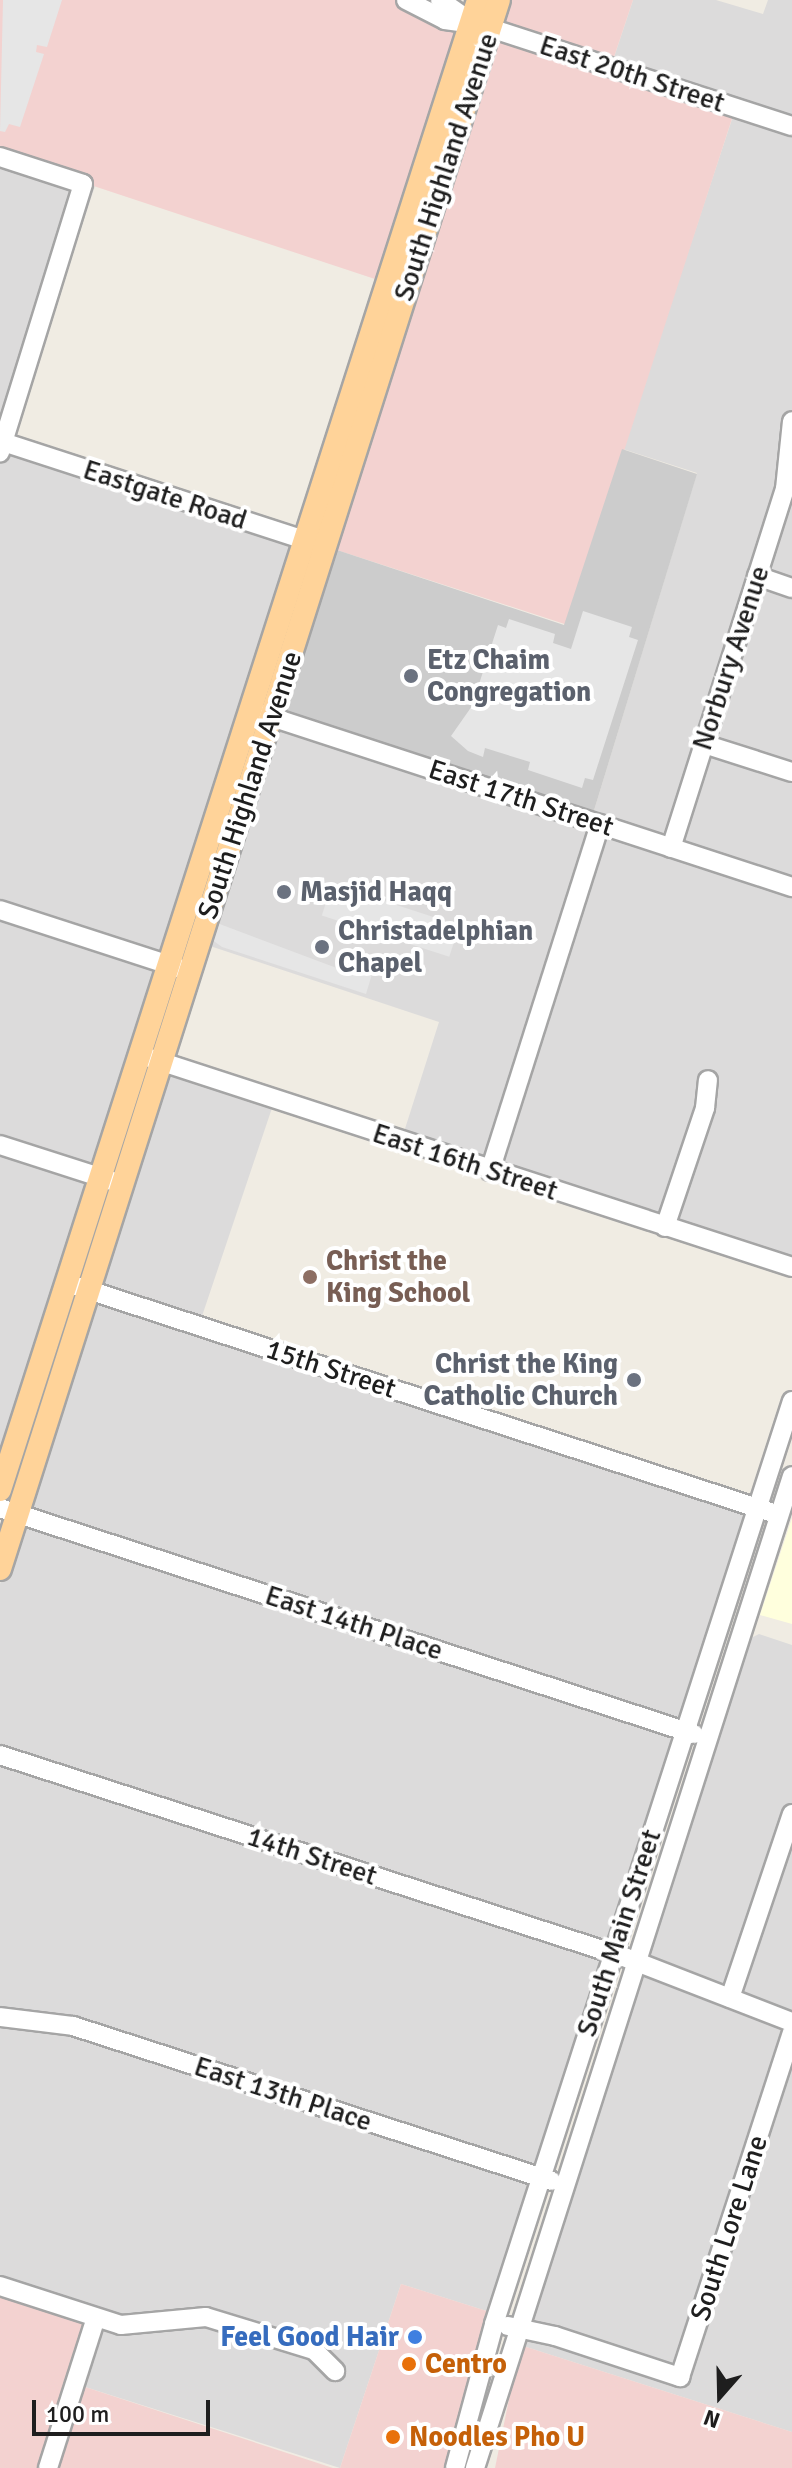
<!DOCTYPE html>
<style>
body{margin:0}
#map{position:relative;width:792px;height:2468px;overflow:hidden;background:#f0ece3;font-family:Signika,sans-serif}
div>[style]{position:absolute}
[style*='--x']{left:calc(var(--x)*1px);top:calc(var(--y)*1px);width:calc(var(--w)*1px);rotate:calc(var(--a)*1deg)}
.residential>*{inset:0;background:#dcdbdb}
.commercial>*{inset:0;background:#f3d2d0;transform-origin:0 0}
.education>*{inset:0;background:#ffd}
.religious>*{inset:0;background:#ccc}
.parking>*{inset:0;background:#e6e6e6;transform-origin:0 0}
.roads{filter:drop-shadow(2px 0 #a5a5a5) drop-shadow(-2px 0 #a5a5a5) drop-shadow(0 2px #a5a5a5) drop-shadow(0 -2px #a5a5a5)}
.minor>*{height:18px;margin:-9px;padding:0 9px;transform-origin:9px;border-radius:9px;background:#fff}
.major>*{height:22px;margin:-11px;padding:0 11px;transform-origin:11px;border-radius:11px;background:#ffd399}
.dots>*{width:22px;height:22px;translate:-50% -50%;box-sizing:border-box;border:4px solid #fff;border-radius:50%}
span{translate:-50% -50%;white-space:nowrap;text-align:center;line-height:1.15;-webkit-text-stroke:8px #fff;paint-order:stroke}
.street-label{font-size:28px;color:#1e1e1e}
.worship-label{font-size:28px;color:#5b616d;font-weight:700}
.left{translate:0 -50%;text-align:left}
.right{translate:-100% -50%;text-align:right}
.education-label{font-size:28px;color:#785e54;font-weight:700}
.shop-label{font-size:28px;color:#366cbe;font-weight:700}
.food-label{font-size:28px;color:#c56008;font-weight:700}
.north{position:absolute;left:680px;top:2356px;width:80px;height:80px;-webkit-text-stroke:6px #fff;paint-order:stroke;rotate:200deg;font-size:22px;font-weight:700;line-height:32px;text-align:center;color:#1e1e1e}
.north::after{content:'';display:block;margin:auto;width:28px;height:36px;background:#1e1e1e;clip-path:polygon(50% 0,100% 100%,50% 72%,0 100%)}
.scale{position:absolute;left:32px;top:2400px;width:178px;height:36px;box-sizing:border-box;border:4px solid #1e1e1e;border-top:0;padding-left:10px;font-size:24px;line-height:28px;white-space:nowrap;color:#1e1e1e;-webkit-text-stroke:6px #fff;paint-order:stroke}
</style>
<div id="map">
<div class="residential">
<i style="clip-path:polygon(633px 0,716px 0,763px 14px,768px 0,792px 0,792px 121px,612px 63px)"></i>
<i style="clip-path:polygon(736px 107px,792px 125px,792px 883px,592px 817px,697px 473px,623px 449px)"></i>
<i style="clip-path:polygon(0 155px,95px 186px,8px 450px,295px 546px,97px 1172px,0 1141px)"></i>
<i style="clip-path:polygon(277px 726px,792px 893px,792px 1260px,403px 1135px,439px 1022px,204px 944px)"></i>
<i style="clip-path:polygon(167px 1073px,272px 1108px,196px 1334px,749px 1512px,493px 2313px,401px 2284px,340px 2468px,82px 2386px,0 2282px,0 1584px)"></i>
<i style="clip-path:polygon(0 1150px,95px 1180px,0 1487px)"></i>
<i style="clip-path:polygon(759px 1634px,792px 1645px,792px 2432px,520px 2345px,749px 1639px)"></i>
</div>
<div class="commercial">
<i style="clip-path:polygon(0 0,453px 0,467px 8px,381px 281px,0 155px)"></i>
<i style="clip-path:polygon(507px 0,633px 0,612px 63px,499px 25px)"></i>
<i style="left:496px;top:36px;width:250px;height:538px;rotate:18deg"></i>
<i style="clip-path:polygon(0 2282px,104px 2317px,82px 2386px,333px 2468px,0 2468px)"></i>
<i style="clip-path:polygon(401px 2284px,493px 2313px,446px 2468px,340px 2468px)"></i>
<i style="clip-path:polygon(520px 2345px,792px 2432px,792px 2468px,495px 2468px)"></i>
</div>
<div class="education">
<i style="clip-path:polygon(792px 1518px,792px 1624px,760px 1615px)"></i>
</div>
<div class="religious">
<i style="clip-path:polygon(622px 449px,697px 474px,592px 817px,279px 715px,334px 549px,564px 625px)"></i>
</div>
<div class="parking">
<i style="clip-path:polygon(3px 0,62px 0,47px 47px,37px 45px,36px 52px,44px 54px,20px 127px,9px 124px,5px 132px,0 131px)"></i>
<i style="clip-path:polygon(583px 611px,632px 627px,629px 637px,638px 640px,593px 780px,585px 778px,582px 788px,528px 770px,530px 762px,485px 748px,483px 757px,468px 751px,451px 736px,472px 706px,498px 625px,506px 628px,509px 619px,555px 634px,553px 643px,571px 649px)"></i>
<i style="left:332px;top:884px;width:134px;height:33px;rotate:18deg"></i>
<i style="clip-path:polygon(217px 923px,350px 973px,353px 968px,372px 974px,366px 994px,222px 947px,211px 939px)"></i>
</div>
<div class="roads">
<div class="minor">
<i style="--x:406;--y:0;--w:44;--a:27.1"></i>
<i style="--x:445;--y:20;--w:36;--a:8"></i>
<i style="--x:481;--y:25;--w:327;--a:18"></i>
<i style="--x:440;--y:0;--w:38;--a:35"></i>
<i style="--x:0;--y:157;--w:87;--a:18"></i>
<i style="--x:83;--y:184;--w:281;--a:107.2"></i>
<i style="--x:3;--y:442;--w:329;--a:18"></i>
<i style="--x:757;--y:576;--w:37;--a:19"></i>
<i style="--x:259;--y:713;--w:561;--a:18.08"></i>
<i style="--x:704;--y:744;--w:92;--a:17.7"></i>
<i style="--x:671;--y:848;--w:377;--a:-72.4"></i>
<i style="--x:785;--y:489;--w:68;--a:-84.1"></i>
<i style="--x:0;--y:910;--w:201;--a:18"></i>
<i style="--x:150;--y:1058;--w:675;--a:18.03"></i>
<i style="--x:0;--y:1145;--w:118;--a:17.8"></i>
<i style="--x:490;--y:1171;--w:364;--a:-72.4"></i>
<i style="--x:665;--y:1227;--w:126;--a:-71.4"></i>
<i style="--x:705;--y:1108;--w:28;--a:-84"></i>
<i style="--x:76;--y:1286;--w:730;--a:18.04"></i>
<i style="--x:0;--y:1508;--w:730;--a:18.04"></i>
<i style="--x:0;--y:1755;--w:656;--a:17.94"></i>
<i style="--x:624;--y:1957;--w:180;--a:21.2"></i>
<i style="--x:730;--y:1998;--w:194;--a:-71.4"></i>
<i style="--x:0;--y:2017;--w:74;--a:7"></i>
<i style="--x:73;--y:2026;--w:503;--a:17.93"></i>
<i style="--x:0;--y:2286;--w:127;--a:17.9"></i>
<i style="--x:121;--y:2325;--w:85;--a:-5.4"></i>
<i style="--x:206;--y:2317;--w:113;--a:17"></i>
<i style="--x:314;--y:2350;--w:30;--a:45"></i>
<i style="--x:508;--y:2326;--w:48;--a:12"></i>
<i style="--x:555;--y:2336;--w:132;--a:18.2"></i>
<i style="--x:680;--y:2377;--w:362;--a:-72"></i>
<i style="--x:48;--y:2468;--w:157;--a:-72.3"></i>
<i style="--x:455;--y:2468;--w:149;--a:-74.8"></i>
<i style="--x:494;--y:2324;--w:970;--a:-72.11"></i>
<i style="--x:475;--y:2468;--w:1041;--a:-72.28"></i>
</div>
<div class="major">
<i style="--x:0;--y:1490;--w:1565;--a:-72.21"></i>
<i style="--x:0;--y:1569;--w:1646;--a:-72.36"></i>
</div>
</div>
<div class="dots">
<i style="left:411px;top:676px;background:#6b7280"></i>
<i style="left:284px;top:892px;background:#6b7280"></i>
<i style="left:322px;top:947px;background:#6b7280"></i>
<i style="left:310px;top:1277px;background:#8d6e63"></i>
<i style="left:634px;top:1380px;background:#6b7280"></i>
<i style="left:415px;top:2337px;background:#3f7fe0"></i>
<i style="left:409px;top:2364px;background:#e8710a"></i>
<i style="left:393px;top:2437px;background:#e8710a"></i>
</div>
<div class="street-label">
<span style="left:632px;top:74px;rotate:18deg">East 20th Street</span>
<span style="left:446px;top:167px;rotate:-72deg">South Highland Avenue</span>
<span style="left:165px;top:495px;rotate:18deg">Eastgate Road</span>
<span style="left:731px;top:658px;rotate:-72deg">Norbury Avenue</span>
<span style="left:250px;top:785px;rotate:-72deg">South Highland Avenue</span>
<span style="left:521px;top:798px;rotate:18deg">East 17th Street</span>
<span style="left:465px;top:1162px;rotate:18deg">East 16th Street</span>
<span style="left:331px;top:1369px;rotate:18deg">15th Street</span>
<span style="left:354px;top:1623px;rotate:18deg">East 14th Place</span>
<span style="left:312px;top:1856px;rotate:18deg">14th Street</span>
<span style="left:619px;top:1933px;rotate:-72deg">South Main Street</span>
<span style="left:283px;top:2094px;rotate:18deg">East 13th Place</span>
<span style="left:729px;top:2228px;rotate:-72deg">South Lore Lane</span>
</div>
<div class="worship-label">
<span class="left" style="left:427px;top:676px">Etz Chaim<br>Congregation</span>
<span class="left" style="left:300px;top:892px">Masjid Haqq</span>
<span class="left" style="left:338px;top:947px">Christadelphian<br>Chapel</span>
<span class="right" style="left:618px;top:1380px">Christ the King<br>Catholic Church</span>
</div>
<div class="education-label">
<span class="left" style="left:326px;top:1277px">Christ the<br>King School</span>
</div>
<div class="shop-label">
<span class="right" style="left:399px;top:2337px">Feel Good Hair</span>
</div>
<div class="food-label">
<span class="left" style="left:425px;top:2364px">Centro</span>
<span class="left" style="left:409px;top:2437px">Noodles Pho U</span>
</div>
<div class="north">N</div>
<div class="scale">100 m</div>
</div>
